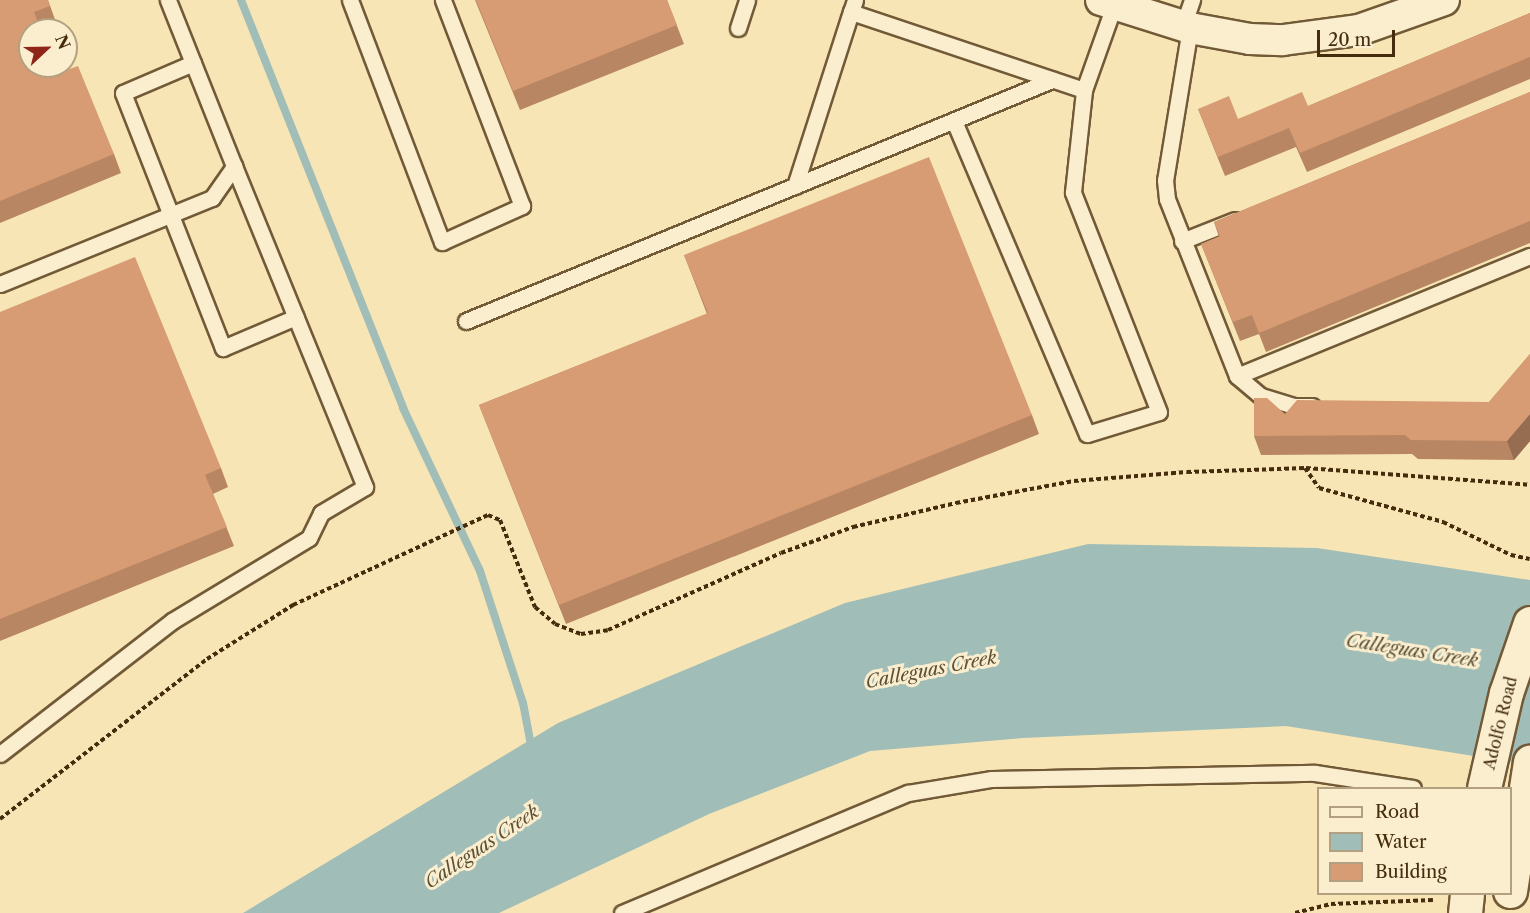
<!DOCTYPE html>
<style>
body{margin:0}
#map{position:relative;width:1530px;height:913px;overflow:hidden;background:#f7e5b5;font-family:"Libre Caslon Text",serif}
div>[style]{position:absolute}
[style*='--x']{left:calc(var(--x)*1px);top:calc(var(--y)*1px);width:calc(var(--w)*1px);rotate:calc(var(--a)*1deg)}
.water>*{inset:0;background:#a1bdb7}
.stream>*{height:8px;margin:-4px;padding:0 4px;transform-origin:4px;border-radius:4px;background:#a1bdb7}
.path>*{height:4px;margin-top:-2px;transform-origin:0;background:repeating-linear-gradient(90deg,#452c0d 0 4.5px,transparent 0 7.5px)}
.roads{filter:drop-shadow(2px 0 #725a37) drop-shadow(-2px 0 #725a37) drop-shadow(0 2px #725a37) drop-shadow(0 -2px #725a37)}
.lane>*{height:15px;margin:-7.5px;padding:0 7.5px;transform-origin:7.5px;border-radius:7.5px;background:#faeecf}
.street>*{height:30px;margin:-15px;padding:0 15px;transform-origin:15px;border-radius:15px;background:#faeecf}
.secondary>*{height:33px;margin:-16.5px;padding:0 16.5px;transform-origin:16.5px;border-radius:16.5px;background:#faeecf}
.wall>*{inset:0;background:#b98663}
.shaded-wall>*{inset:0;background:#966d50}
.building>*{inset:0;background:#d79c73}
span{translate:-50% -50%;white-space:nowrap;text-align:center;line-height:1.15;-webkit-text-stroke:6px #faeecf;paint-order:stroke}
.street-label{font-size:16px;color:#452c0d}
.water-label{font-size:18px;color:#5c5038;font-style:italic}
.legend{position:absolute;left:1317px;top:787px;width:195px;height:108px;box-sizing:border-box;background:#faeecf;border:2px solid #b2a081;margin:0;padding:8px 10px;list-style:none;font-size:18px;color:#452c0d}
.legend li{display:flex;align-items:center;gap:12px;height:30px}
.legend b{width:30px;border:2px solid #b2a081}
.north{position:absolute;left:18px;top:18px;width:60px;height:60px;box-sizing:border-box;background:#faeecf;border:2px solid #b2a081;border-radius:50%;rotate:68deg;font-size:16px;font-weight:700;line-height:24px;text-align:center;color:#452c0d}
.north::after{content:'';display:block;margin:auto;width:21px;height:27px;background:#8f2418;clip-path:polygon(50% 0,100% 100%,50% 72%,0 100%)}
.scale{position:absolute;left:1317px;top:30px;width:78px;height:27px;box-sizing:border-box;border:3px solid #452c0d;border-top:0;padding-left:8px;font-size:18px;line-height:21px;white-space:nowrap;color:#452c0d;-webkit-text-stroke:4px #faeecf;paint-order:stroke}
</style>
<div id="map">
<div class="water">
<i style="clip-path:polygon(1088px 544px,1317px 548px,1530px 580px,1530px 765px,1286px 726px,1023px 738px,870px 751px,709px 814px,499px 913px,243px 913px,558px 723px,845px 603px)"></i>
</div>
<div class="stream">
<i style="--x:241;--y:0;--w:439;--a:68.3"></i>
<i style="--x:403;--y:408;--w:180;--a:64.7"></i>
<i style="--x:480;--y:571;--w:139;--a:72"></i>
<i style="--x:523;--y:703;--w:48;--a:79.2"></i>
</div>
<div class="path">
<i style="--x:1306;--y:468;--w:225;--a:4.3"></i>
<i style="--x:0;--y:819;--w:262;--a:-37.7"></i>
<i style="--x:207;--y:659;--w:102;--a:-32.1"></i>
<i style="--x:293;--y:605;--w:215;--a:-24.8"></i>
<i style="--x:488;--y:515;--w:13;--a:23"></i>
<i style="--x:500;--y:520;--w:94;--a:68.1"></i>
<i style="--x:535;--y:607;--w:26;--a:40"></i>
<i style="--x:555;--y:624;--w:28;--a:21"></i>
<i style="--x:581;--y:634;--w:27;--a:-8"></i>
<i style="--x:608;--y:630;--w:189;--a:-24"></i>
<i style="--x:781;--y:553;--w:77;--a:-19.9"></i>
<i style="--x:853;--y:527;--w:106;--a:-13.1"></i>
<i style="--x:956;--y:503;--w:120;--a:-10.6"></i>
<i style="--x:1074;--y:481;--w:113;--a:-4.6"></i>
<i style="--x:1187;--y:472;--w:118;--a:-1.9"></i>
<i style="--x:1305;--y:468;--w:24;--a:55"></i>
<i style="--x:1319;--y:488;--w:129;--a:15.3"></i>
<i style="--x:1443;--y:522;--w:76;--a:25.9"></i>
<i style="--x:1511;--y:555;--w:19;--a:12"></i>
<i style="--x:1295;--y:913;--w:37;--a:-14"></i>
<i style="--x:1331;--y:904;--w:102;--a:-2.2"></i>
</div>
<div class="roads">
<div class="lane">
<i style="--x:350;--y:0;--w:259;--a:69.2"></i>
<i style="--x:442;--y:242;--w:88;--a:-24.2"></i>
<i style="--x:522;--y:206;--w:221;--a:-111"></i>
<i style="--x:855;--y:0;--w:13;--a:108"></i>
<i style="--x:851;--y:12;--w:246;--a:18.5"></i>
<i style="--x:1084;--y:90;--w:96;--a:-70.4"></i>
<i style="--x:1183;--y:26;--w:28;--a:-71"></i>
<i style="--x:738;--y:28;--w:29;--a:-72"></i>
<i style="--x:1190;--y:28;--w:154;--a:99.3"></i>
<i style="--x:1165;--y:180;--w:19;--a:84"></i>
<i style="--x:1167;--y:199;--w:190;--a:68.4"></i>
<i style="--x:1237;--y:376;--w:31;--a:40"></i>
<i style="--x:1261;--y:396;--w:34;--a:17"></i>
<i style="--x:1293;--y:406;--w:19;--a:0"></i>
<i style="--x:193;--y:63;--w:76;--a:156.8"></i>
<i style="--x:123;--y:93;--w:274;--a:68.6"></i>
<i style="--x:223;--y:348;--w:79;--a:-23"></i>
<i style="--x:954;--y:121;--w:340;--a:67"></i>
<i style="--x:1087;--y:434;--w:75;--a:-17"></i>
<i style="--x:1159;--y:412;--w:236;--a:-111.4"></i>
<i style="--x:1073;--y:192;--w:103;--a:-83.8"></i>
<i style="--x:795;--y:186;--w:183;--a:-72.2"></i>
<i style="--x:1182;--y:241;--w:57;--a:-21.6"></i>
<i style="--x:0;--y:284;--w:229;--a:-22.1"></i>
<i style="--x:212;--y:198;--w:39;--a:-55"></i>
<i style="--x:234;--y:166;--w:179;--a:-111.7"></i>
<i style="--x:466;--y:321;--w:634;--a:-22.36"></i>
<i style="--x:1237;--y:376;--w:317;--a:-22.3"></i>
<i style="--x:0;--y:754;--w:217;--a:-37.7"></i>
<i style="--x:172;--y:621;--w:160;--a:-31.2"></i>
<i style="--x:309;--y:538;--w:28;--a:-64"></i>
<i style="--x:321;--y:513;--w:51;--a:-30.6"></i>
<i style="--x:365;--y:487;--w:347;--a:-112.2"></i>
<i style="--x:622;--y:913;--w:310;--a:-22.8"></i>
<i style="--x:908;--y:793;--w:85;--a:-9.5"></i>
<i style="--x:992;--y:779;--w:323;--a:-1.1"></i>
<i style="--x:1315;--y:773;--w:99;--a:8.7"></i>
</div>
<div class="street">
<i style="--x:1101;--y:0;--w:93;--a:17.5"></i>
<i style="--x:1190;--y:28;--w:61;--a:10.4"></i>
<i style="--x:1250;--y:39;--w:33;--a:2"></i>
<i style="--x:1283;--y:40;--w:77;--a:-7.5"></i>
<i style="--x:1359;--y:30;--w:90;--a:-19.4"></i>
</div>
<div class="secondary">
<i style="--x:1484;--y:788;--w:98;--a:-77"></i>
<i style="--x:1506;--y:693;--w:74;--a:-71.1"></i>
<i style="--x:1510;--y:891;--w:131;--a:-81.2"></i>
<i style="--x:1465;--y:913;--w:19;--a:-84"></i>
</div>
</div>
<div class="wall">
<i style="clip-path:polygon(0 0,48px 0,57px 25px,44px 30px,30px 30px,114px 154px,121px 173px,0 223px)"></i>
<i style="clip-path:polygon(475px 0,667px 0,684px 44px,520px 110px)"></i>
<i style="clip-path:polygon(1530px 13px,1530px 79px,1307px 172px,1296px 147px,1225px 176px,1198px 109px,1238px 119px,1308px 106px)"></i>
<i style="clip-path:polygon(1530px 92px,1530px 243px,1266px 352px,1259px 334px,1240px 341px,1201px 244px,1219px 237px,1214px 222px)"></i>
<i style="clip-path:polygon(684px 255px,1032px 415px,1039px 434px,566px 624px,479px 405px,707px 314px)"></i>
<i style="clip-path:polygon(0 312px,221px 468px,228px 487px,213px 494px,234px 546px,0 641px)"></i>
<i style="clip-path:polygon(1530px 354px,1530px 441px,1514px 460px,1418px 459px,1412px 454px,1261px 455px,1254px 436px,1285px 414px,1489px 402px)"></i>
</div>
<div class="shaded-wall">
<i style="clip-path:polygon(1530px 414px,1530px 441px,1514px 460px,1507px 441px)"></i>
</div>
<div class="building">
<i style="clip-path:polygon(0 0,48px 0,50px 6px,34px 12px,41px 30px,30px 30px,30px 66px,56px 66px,58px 73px,78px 66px,114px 154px,0 201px)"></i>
<i style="clip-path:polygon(476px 0,667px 0,677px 25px,513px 91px)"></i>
<i style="clip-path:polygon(1530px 13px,1530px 57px,1300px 153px,1289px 128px,1218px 157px,1198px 109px,1229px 96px,1238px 119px,1302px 92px,1308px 106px)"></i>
<i style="clip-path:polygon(1530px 92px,1530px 221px,1259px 333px,1252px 315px,1233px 322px,1201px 244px,1220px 236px,1214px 222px)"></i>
<i style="clip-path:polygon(929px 157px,1032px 415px,559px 605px,479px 405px,708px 313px,684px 255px)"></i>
<i style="clip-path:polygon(135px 257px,221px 468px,205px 475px,227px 527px,0 619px,0 312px)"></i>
<i style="clip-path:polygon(1530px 354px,1530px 414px,1507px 441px,1411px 440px,1405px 435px,1254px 436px,1254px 398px,1267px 398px,1285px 414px,1297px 400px,1489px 402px)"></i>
</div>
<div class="street-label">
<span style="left:1500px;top:723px;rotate:-76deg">Adolfo Road</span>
</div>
<div class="water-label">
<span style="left:1412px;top:651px;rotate:9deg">Calleguas Creek</span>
<span style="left:931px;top:670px;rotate:-11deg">Calleguas Creek</span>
<span style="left:482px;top:847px;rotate:-34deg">Calleguas Creek</span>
</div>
<ul class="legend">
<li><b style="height:8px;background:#faeecf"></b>Road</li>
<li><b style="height:16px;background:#a1bdb7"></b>Water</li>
<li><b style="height:16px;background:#d79c73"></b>Building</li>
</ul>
<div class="north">N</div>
<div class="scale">20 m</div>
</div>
